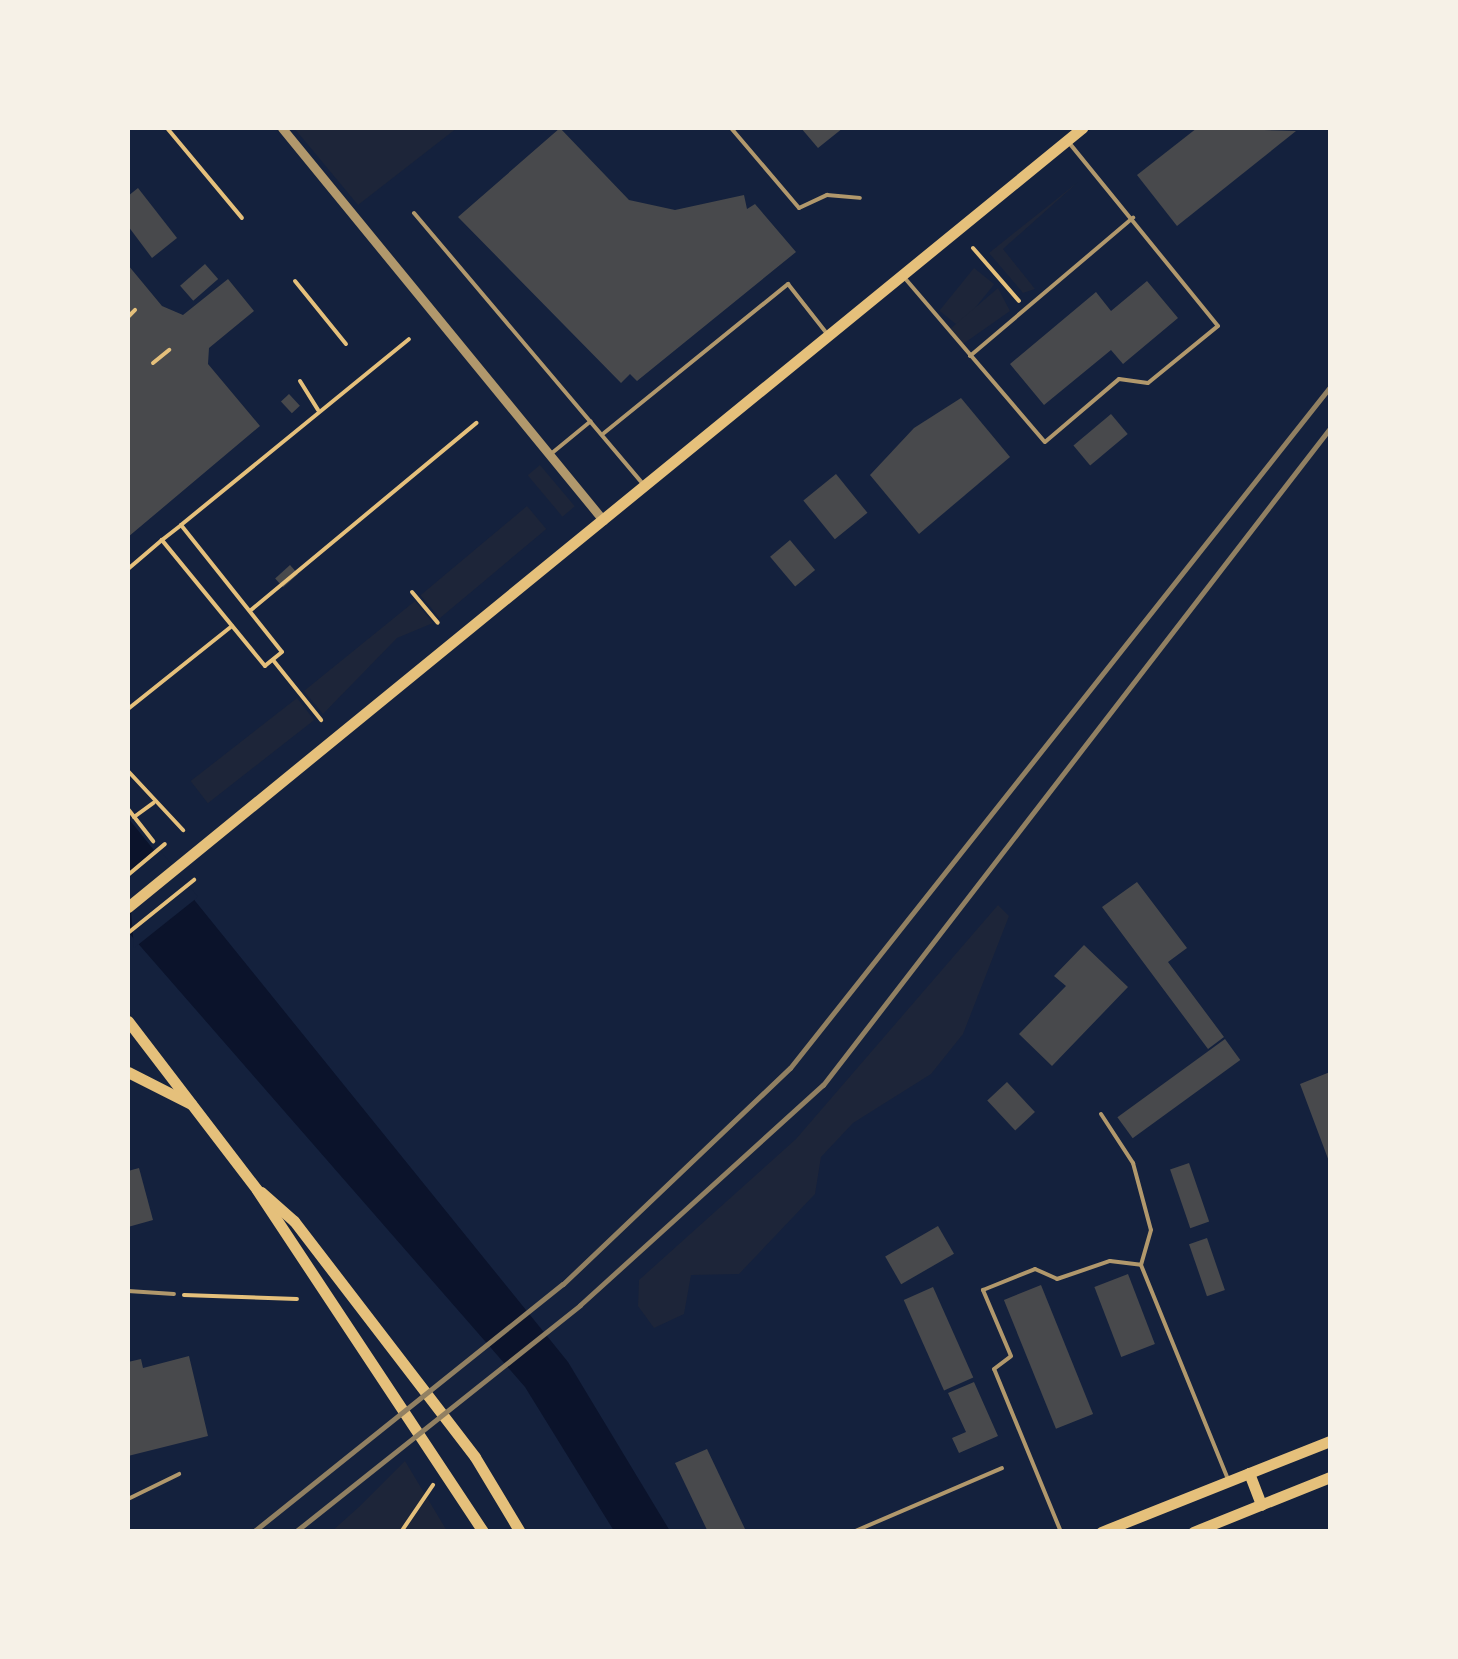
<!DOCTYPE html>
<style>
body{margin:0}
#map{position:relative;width:1458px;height:1659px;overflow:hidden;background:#14213d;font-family:Montserrat,sans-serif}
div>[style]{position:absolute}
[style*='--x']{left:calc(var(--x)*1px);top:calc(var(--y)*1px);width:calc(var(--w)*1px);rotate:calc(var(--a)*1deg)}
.green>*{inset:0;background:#1d2539;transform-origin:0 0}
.water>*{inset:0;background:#0b132b}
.pier>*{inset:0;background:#14213d}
.building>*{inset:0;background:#48494c;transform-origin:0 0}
.path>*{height:4px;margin:-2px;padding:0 2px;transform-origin:2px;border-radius:2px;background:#e5c07b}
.service>*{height:4px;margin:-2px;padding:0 2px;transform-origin:2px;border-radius:2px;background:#b1986c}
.minor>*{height:9px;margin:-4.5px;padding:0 4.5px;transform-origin:4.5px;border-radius:4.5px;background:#b1986c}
.secondary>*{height:11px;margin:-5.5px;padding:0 5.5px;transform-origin:5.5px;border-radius:5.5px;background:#e5c07b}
.rail>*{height:5px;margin:-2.5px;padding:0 2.5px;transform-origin:2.5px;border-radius:2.5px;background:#918062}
span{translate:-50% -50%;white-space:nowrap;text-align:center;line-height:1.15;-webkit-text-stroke:10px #f6f1e7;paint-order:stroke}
.frame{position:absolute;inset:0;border:130px solid #f6f1e7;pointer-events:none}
</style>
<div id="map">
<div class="green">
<i style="clip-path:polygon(294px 128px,457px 128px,358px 205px)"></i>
<i style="clip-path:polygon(1078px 182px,1003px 249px,1035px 289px,1023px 293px,989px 253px)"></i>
<i style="left:974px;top:268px;width:26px;height:55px;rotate:39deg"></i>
<i style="clip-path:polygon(998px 288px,1010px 311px,963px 344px,950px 329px)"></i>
<i style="left:540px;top:465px;width:54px;height:16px;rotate:50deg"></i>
<i style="left:527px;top:506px;width:30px;height:139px;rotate:50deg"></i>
<i style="clip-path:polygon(415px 601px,433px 623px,397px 638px,323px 714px,304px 691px)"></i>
<i style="left:297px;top:698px;width:28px;height:135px;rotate:52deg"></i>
<i style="clip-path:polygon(998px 905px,1009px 916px,963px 1034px,931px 1074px,853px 1123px,821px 1157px,815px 1194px,739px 1274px,691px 1275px,684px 1314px,654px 1328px,638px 1306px,639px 1280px,796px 1139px)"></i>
<i style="clip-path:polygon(405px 1461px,447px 1531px,331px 1532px,360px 1506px)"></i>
</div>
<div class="water">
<i style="clip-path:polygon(128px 818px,568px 1362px,670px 1531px,614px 1531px,525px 1387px,128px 932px)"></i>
</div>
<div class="pier">
<i style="clip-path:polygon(159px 849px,198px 897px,134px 948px,128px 875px)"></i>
</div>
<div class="building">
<i style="clip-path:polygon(560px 128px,629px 200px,675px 210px,744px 195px,747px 209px,755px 204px,796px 252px,637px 381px,630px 374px,621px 383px,458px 217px)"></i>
<i style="clip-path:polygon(801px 128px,843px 128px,818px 148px)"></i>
<i style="clip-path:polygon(1197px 128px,1296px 131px,1177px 226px,1137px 175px)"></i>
<i style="clip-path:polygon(138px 188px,177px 238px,152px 258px,128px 226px,128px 196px)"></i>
<i style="left:205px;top:264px;width:20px;height:33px;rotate:49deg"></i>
<i style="clip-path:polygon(128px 265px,162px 306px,183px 315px,228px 279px,254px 311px,209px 348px,208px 364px,260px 426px,128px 537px)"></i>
<i style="clip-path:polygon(1147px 281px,1178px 318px,1123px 364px,1111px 350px,1044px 405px,1010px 364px,1096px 292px,1111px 311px)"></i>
<i style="left:289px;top:394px;width:16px;height:11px;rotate:47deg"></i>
<i style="clip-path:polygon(961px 398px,1010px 457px,919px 534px,870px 475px,914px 428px)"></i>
<i style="left:1111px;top:414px;width:26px;height:49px;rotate:50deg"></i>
<i style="left:836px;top:474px;width:50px;height:42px;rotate:51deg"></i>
<i style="left:790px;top:540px;width:39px;height:26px;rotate:50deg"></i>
<i style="left:290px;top:565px;width:12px;height:20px;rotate:48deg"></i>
<i style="clip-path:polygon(1137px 882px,1187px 948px,1168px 962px,1224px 1037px,1208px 1049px,1102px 907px)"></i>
<i style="clip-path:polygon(1084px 945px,1128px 987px,1052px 1066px,1019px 1034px,1066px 986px,1054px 976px)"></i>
<i style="left:1225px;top:1039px;width:26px;height:133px;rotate:54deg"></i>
<i style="clip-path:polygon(1330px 1072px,1330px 1164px,1300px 1084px)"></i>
<i style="left:1007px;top:1082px;width:41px;height:27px;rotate:47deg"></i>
<i style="left:1189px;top:1163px;width:62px;height:20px;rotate:71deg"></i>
<i style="clip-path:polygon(139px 1168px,153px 1220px,128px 1227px,128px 1171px)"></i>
<i style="left:938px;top:1226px;width:32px;height:61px;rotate:60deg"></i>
<i style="left:1207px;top:1238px;width:55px;height:19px;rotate:71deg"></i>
<i style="left:1128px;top:1274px;width:75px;height:36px;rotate:69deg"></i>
<i style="left:1041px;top:1285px;width:139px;height:40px;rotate:68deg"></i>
<i style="left:933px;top:1287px;width:99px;height:32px;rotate:66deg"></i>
<i style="clip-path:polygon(189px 1356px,208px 1436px,128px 1456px,128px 1362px,141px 1359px,143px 1368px)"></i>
<i style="clip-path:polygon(974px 1382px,998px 1436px,959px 1453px,952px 1438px,966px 1432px,948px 1393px)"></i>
<i style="clip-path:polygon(707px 1449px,745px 1529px,741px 1532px,708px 1532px,675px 1463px)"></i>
</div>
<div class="path">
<i style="--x:167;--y:128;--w:117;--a:50.2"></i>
<i style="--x:973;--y:248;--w:70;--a:49"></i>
<i style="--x:295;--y:281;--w:81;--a:51"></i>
<i style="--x:128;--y:317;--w:10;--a:-45"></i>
<i style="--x:153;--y:363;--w:21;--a:-39"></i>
<i style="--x:300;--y:381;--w:34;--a:58"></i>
<i style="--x:181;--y:525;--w:294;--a:-39.2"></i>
<i style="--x:128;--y:569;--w:45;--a:-40.5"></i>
<i style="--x:162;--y:540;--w:24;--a:-38"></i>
<i style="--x:181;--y:525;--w:162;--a:51.5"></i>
<i style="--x:282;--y:652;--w:22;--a:141"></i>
<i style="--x:265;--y:666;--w:163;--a:-129.3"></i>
<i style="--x:412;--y:592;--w:40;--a:50"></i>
<i style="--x:251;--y:610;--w:293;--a:-39.7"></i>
<i style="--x:273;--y:660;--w:77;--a:51.3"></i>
<i style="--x:128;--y:709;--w:133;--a:-38.6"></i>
<i style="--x:128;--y:771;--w:81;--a:47"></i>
<i style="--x:128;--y:809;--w:41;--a:52"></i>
<i style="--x:134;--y:817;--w:24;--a:-36"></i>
<i style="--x:128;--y:875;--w:48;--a:-40"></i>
<i style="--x:128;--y:933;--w:85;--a:-38.8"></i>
<i style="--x:184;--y:1295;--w:113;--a:2"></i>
<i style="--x:401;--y:1532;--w:57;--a:-55.8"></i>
</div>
<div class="service">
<i style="--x:731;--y:128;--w:105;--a:49.6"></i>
<i style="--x:799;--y:208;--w:31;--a:-25"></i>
<i style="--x:827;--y:195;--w:33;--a:5"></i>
<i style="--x:414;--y:213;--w:355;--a:49.8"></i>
<i style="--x:903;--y:276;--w:218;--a:49.5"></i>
<i style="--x:1045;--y:442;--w:97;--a:-40.4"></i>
<i style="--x:1119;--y:379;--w:29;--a:8"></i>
<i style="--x:1148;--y:383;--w:90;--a:-39.2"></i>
<i style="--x:1218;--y:326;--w:235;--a:-129.1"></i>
<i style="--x:970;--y:356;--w:214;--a:-40.3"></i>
<i style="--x:604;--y:433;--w:237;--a:-39"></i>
<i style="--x:788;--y:284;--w:60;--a:51.8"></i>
<i style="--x:552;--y:453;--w:50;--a:-39.4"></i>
<i style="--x:1101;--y:1114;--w:59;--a:56.9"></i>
<i style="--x:1133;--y:1163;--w:69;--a:75"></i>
<i style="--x:1151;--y:1230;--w:36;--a:106"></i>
<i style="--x:1141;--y:1265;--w:231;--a:67.9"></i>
<i style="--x:128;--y:1291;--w:46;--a:3.7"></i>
<i style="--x:128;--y:1499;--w:57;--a:-26.1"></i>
<i style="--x:853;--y:1532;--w:162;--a:-23.2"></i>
<i style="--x:1061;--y:1532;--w:176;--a:-112.3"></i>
<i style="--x:994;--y:1369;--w:21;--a:-37"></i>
<i style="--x:1011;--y:1356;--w:72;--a:-113"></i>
<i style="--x:983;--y:1290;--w:56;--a:-22"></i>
<i style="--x:1035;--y:1269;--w:24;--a:24"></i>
<i style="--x:1057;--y:1279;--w:56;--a:-18.8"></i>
<i style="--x:1110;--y:1261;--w:31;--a:7"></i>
</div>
<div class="minor">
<i style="--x:282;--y:128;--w:507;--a:50.69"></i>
</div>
<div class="secondary">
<i style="--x:128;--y:907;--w:1232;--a:-39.23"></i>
<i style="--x:128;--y:1021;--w:213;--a:52.6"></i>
<i style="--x:257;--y:1190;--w:410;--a:56.5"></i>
<i style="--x:128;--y:1072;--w:71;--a:26.9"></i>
<i style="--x:261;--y:1192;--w:44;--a:41.3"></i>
<i style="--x:294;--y:1221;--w:297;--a:52.5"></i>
<i style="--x:475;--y:1457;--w:87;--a:59"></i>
<i style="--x:1249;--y:1473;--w:34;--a:69"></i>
<i style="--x:1101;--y:1532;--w:246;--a:-21.7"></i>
<i style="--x:1193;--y:1532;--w:148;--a:-21.9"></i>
</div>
<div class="rail">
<i style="--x:253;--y:1532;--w:397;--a:-38.7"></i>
<i style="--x:563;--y:1284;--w:313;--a:-43.6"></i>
<i style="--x:790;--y:1068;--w:869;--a:-51.59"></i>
<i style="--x:295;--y:1532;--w:364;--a:-38.5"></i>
<i style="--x:580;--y:1305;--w:328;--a:-42.2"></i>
<i style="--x:823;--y:1085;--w:830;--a:-52.34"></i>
</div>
<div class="frame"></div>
</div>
